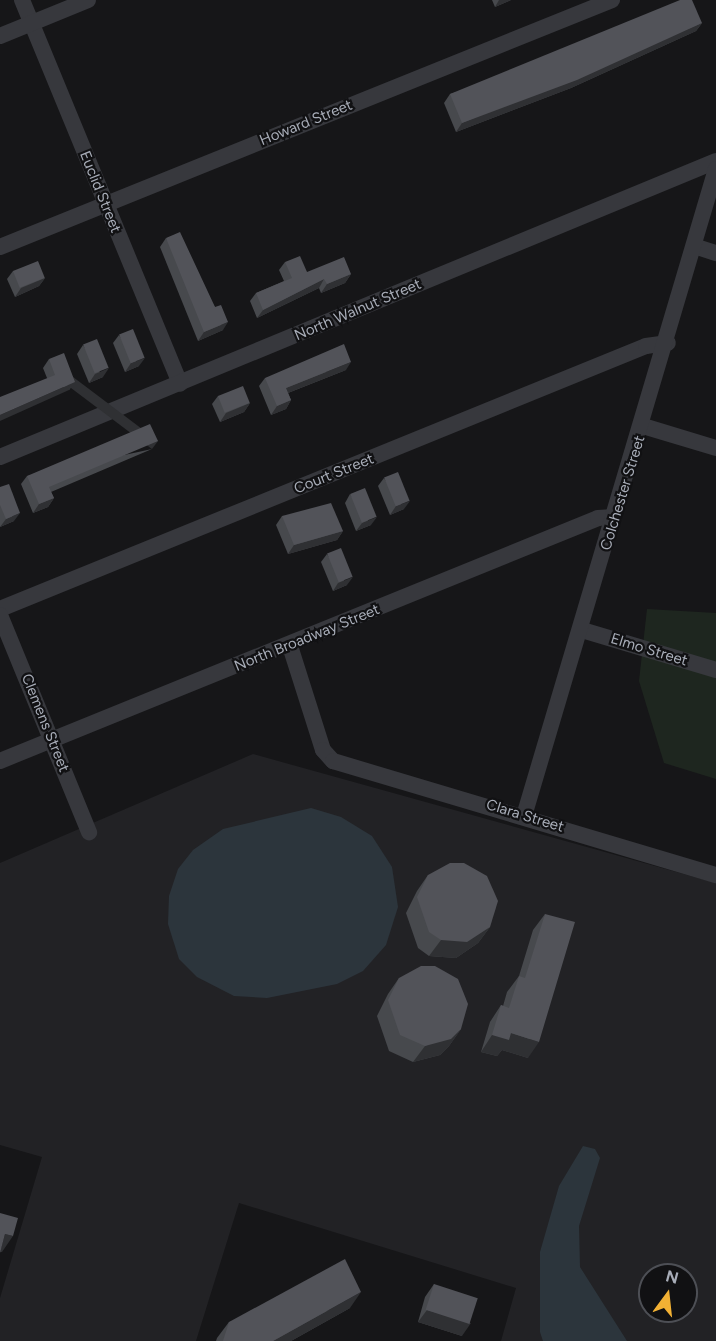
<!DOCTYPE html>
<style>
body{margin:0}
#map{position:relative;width:716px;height:1341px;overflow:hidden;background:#161618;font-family:Figtree,sans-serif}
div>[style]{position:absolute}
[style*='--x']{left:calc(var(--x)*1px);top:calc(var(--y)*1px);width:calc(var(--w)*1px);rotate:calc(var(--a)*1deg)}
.built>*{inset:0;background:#222225}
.green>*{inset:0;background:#1e261f}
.water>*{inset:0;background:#2c353c}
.minor>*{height:16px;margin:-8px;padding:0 8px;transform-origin:8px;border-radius:8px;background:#37383d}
.wall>*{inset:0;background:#47494d}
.shaded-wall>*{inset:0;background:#2f3033;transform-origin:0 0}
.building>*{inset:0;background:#525359;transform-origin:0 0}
span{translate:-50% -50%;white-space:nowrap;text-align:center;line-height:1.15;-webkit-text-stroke:4.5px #111113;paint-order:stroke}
.street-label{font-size:15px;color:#a8adb8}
.north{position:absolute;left:638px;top:1263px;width:60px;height:60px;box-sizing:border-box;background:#111113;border:2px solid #4d4f55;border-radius:50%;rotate:15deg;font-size:16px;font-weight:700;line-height:24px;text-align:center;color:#a8adb8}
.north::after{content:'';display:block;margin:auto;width:21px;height:27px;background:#f2b134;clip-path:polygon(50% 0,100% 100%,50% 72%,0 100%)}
</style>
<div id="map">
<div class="built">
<i style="clip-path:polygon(evenodd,253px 754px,716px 883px,716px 1341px,501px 1341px,516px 1288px,239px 1203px,196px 1341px,0 1341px,0 1298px,42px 1157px,0 1145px,0 863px,253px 754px,650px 1275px,686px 1275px,686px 1311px,650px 1311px,650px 1275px)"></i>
</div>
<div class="green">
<i style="clip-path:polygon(647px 609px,716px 613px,716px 779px,664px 763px,639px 681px)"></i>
</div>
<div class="water">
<i style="clip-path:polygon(311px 808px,341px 817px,372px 836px,392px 867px,398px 907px,386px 945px,363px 971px,337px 984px,267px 998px,234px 996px,197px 977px,179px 959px,168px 924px,169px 896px,178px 869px,193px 850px,223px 829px)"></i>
<i style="clip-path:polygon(583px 1146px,595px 1149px,600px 1158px,579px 1226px,580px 1267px,627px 1341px,543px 1341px,540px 1332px,540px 1252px,559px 1186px)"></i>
</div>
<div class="minor">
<i style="--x:22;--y:0;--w:415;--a:67.6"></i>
<i style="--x:0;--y:36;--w:95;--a:-22.2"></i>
<i style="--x:0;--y:247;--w:660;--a:-21.98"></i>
<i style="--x:697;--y:247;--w:20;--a:18"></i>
<i style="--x:643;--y:426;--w:76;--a:16.8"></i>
<i style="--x:0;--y:457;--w:775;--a:-22.46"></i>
<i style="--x:0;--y:609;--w:697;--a:-22.15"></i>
<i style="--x:646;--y:346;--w:22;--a:-8"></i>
<i style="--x:0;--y:615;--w:235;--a:67.7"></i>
<i style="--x:582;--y:630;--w:140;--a:16.6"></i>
<i style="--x:290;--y:646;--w:109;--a:72.4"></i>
<i style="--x:323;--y:750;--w:15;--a:48"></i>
<i style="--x:333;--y:761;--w:400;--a:16.6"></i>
<i style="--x:0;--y:761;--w:645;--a:-22.11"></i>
<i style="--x:598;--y:518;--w:16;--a:-4"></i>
<i style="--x:524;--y:816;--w:675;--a:-73.47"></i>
</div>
<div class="wall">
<i style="clip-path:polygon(492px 0,511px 0,495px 7px)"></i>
<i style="clip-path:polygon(702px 23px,696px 31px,571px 88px,456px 132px,444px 103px,450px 94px)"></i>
<i style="clip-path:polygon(166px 238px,215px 307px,223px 330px,198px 341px,160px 247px)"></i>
<i style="clip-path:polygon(285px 262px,307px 272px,351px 274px,345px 283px,321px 293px,319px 288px,257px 318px,250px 301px,256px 293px,284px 281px,279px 270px)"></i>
<i style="clip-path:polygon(13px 271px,45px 278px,39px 286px,15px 297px,7px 279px)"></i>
<i style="clip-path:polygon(119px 335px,139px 366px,125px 372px,113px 343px)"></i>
<i style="clip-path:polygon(83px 345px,103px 377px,89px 383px,77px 354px)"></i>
<i style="clip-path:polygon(49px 359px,75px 382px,69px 390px,47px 378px,43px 368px)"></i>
<i style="clip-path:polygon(346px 370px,288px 393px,291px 400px,286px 409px,271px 415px,259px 386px,265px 378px)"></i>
<i style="clip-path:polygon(218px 396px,250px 403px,244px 412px,220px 422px,212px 404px)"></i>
<i style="clip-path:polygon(152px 449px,51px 492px,54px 498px,48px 507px,33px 513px,21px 484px,27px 476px)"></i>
<i style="clip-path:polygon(384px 478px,404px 509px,390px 515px,378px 486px)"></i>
<i style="clip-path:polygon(0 487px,14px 521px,0 527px)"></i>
<i style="clip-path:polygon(350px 494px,371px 525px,356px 531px,345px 503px)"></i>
<i style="clip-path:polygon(282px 516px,343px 531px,337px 540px,288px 554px,276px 525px)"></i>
<i style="clip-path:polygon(327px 554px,347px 585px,333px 591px,321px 562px)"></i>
<i style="clip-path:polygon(428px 875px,490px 927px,478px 943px,456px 958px,429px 956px,418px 948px,406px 913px,417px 891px)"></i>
<i style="clip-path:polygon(545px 914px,528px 1058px,502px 1050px,497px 1056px,481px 1052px,490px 1022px,501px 1005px,503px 1006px,507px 992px,519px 976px,533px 930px)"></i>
<i style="clip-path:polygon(399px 978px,461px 1029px,449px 1046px,440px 1055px,413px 1062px,389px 1051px,377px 1016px,388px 994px)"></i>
<i style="clip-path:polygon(434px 1284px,462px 1336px,418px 1322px,425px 1297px)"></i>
<i style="clip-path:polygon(350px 1308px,291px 1341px,216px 1341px,217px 1338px,229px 1322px)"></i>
</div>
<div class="shaded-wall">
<i style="clip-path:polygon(499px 0,511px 0,495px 7px)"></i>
<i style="clip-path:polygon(702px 23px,696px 31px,571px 88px,456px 132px,462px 123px)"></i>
<i style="clip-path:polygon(351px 274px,345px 283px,321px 293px,327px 284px)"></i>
<i style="clip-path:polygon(45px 278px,39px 286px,15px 297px,21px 288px)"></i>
<i style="clip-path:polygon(324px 279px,319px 288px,257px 318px,263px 310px)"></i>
<i style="clip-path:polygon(228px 322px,223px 330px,198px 341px,204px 332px)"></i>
<i style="clip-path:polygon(145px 358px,139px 366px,125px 372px,131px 363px)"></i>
<i style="clip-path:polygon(351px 362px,346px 370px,280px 396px,286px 388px)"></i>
<i style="clip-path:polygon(109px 368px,103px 377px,89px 383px,95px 374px)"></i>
<i style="clip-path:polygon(75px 382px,69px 390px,0 421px,0 415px)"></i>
<i style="clip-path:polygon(291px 400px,286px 409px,271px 415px,277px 406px)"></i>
<i style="clip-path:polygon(250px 403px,244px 412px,220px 422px,226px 413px)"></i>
<i style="left:158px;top:441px;width:10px;height:118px;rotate:127deg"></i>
<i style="clip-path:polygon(54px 498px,48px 507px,33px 513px,39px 504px)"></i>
<i style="clip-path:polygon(410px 501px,404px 509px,390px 515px,396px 506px)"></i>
<i style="clip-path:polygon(20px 513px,14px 521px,0 527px,6px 519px)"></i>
<i style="clip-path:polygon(377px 517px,371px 525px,356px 531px,362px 523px)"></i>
<i style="clip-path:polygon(343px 531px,337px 540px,288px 554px,294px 545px)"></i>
<i style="clip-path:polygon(353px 577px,347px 585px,333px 591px,338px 583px)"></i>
<i style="clip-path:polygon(490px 927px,478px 943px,456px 958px,429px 956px,441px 940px)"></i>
<i style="clip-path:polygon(461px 1029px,449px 1046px,440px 1055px,413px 1062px,425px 1046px)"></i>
<i style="clip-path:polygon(511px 1033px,539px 1042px,528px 1058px,502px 1050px,497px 1056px,481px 1052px,492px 1035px)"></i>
<i style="clip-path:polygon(5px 1234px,13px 1236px,2px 1252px,0 1252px)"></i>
<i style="clip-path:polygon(361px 1292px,350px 1308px,291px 1341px,273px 1341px)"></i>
<i style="clip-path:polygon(427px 1310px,471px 1323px,462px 1336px,418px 1322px)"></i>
</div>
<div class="building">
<i style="clip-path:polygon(680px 0,692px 0,702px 23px,577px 80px,462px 123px,450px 94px)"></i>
<i style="clip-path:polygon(180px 232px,215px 307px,221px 305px,228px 322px,204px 332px,166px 238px)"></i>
<i style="clip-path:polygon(300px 256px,307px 272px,344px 257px,351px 274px,327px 284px,324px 279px,263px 310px,256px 293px,292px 278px,285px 262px)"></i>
<i style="left:38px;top:261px;width:18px;height:27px;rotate:68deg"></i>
<i style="left:133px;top:329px;width:31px;height:15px;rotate:68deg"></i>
<i style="left:97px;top:339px;width:31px;height:15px;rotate:68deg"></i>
<i style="clip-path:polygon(344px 344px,351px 362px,286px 388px,291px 400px,277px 406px,265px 378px)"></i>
<i style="clip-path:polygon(64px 353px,75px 382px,0 415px,0 397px,55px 375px,49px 359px)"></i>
<i style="left:243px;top:386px;width:18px;height:27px;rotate:68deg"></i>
<i style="clip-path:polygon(150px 424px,158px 441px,49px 487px,54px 498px,39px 504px,27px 476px)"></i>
<i style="left:398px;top:472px;width:31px;height:15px;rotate:68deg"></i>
<i style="clip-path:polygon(9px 484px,20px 513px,6px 519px,0 505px,0 487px)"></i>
<i style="left:365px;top:488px;width:31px;height:16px;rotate:68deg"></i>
<i style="clip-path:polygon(331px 503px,343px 531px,294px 545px,282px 516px)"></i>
<i style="left:341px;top:548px;width:31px;height:15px;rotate:68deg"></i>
<i style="clip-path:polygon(450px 863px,464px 863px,487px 876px,498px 901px,490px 927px,467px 942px,441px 940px,429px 932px,417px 897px,428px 875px)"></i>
<i style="clip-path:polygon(545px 914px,575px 922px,539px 1042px,511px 1033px,509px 1040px,492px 1035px,501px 1005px,509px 1008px,519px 976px,525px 978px)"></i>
<i style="clip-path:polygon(421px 966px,435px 966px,458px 979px,468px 1004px,461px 1029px,451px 1039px,425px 1046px,400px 1035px,388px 1000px,399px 978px)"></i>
<i style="clip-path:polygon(0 1213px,18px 1218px,13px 1236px,5px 1234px,0 1253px)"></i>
<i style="clip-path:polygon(345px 1259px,361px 1292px,273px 1341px,223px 1341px,229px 1322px)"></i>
<i style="left:434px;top:1284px;width:46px;height:27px;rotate:18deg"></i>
</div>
<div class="street-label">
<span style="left:306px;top:123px;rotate:-22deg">Howard Street</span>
<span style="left:100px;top:192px;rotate:68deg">Euclid Street</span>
<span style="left:358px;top:310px;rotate:-23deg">North Walnut Street</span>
<span style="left:334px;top:474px;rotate:-22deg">Court Street</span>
<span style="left:623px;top:493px;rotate:-73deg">Colchester Street</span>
<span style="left:307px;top:638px;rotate:-22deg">North Broadway Street</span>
<span style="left:649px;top:650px;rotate:17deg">Elmo Street</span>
<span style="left:45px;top:723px;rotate:68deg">Clemens Street</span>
<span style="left:525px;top:816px;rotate:17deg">Clara Street</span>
</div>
<div class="north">N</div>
</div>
